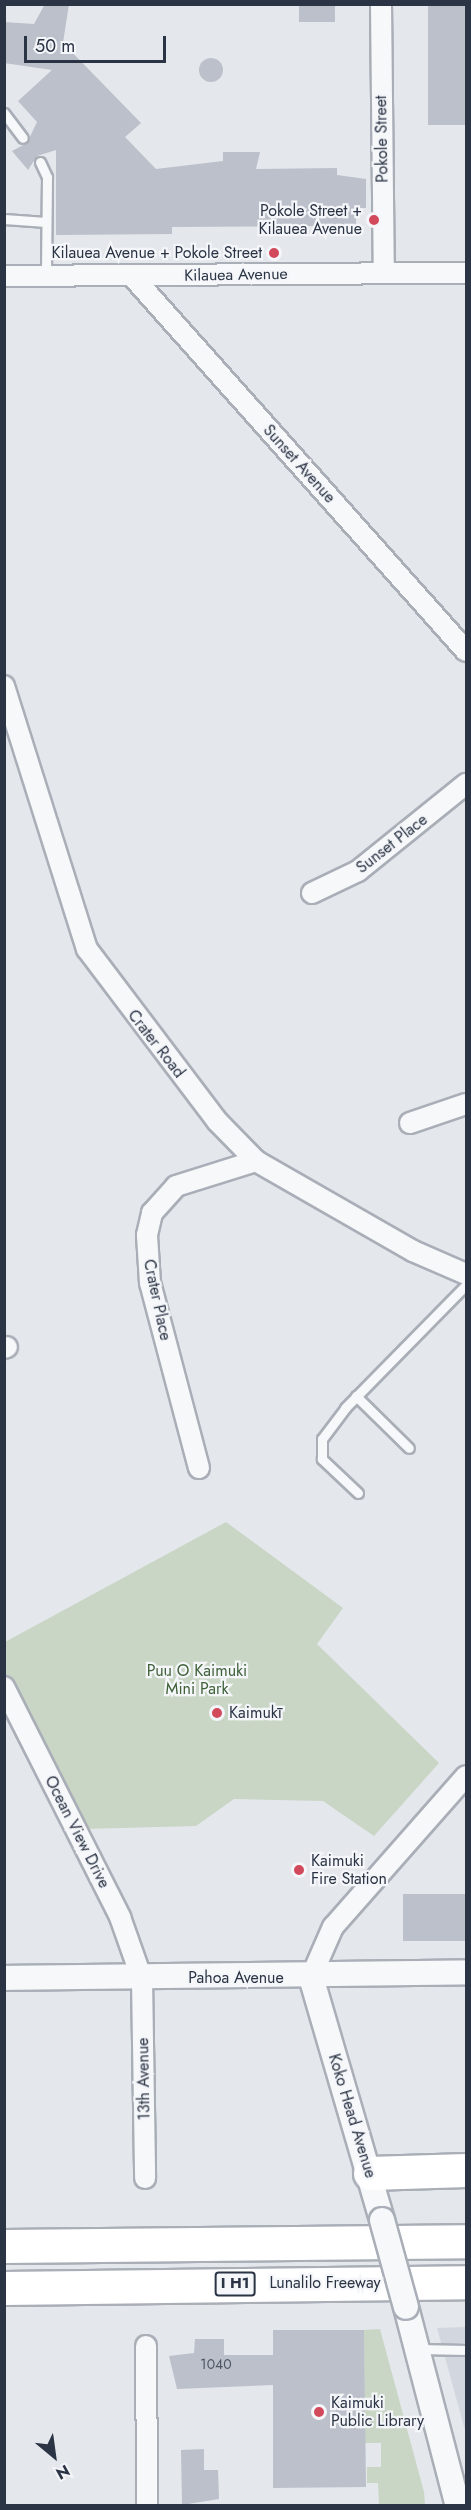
<!DOCTYPE html>
<meta charset="utf-8">
<style>
body{margin:0}
#map{position:relative;width:471px;height:2510px;overflow:hidden;background:#e4e7ec;font-family:Jost,sans-serif}
div>[style]{position:absolute}
[style*='--x']{left:calc(var(--x)*1px);top:calc(var(--y)*1px);width:calc(var(--w)*1px);rotate:calc(var(--a)*1deg)}
.built>*{inset:0;background:#d2d6de}
.green>*{inset:0;background:#c9d6c5}
.building>*{inset:0;background:#bbc0ca;transform-origin:0 0}
.round{border-radius:50%}
.roads{filter:drop-shadow(2px 0 #a9aeb7) drop-shadow(-2px 0 #a9aeb7) drop-shadow(0 2px #a9aeb7) drop-shadow(0 -2px #a9aeb7)}
.service>*{height:9px;margin:-4.5px;padding:0 4.5px;transform-origin:4.5px;border-radius:4.5px;background:#f7f8fa}
.minor>*{height:20px;margin:-10px;padding:0 10px;transform-origin:10px;border-radius:10px;background:#f7f8fa}
.tertiary>*{height:24px;margin:-12px;padding:0 12px;transform-origin:12px;border-radius:12px;background:#f7f8fa}
.motorway>*{height:33px;margin:-16.5px;padding:0 16.5px;transform-origin:16.5px;border-radius:16.5px;background:#fff}
.bridges{filter:drop-shadow(2px 0 #a9aeb7) drop-shadow(-2px 0 #a9aeb7) drop-shadow(0 2px #a9aeb7) drop-shadow(0 -2px #a9aeb7)}
.tertiary-bridge>*{height:24px;margin:-12px;padding:0 12px;transform-origin:12px;border-radius:12px;background:#f7f8fa}
.dots>*{width:16px;height:16px;translate:-50% -50%;box-sizing:border-box;border:3px solid #f4f6f9;border-radius:50%}
span{translate:-50% -50%;white-space:nowrap;text-align:center;line-height:1.15;-webkit-text-stroke:4.5px #f4f6f9;paint-order:stroke}
.number-label{font-size:14px;color:#4f5766}
.number-label span{-webkit-text-stroke-width:0}
.shield-label span{padding:2px 4px;background:#f4f6f9;border:2px solid;border-radius:4px;-webkit-text-stroke-width:0}
.shield-label{font-size:15px;color:#2b3445;font-weight:700}
.street-label{font-size:16px;color:#2b3445}
.poi-label{font-size:16px;color:#2b3445}
.right{translate:-100% -50%;text-align:right}
.left{translate:0 -50%;text-align:left}
.park-label{font-size:16px;color:#3f6138}
.frame{position:absolute;inset:0;border:6px solid #2b3445;pointer-events:none}
.north{position:absolute;left:24px;top:2426px;width:60px;height:60px;-webkit-text-stroke:4px #f4f6f9;paint-order:stroke;rotate:151deg;font-size:16px;font-weight:700;line-height:24px;text-align:center;color:#2b3445}
.north::after{content:'';display:block;margin:auto;width:21px;height:27px;background:#2b3445;clip-path:polygon(50% 0,100% 100%,50% 72%,0 100%)}
.scale{position:absolute;left:24px;top:36px;width:142px;height:27px;box-sizing:border-box;border:3px solid #2b3445;border-top:0;padding-left:8px;font-size:18px;line-height:21px;white-space:nowrap;color:#2b3445;-webkit-text-stroke:4px #f4f6f9;paint-order:stroke}
</style>
<div id="map">
<div class="built">
<i style="clip-path:polygon(466px 2327px,466px 2434px,437px 2328px)"></i>
</div>
<div class="green">
<i style="clip-path:polygon(226px 1522px,343px 1608px,317px 1644px,439px 1763px,374px 1836px,323px 1801px,234px 1799px,196px 1826px,83px 1829px,5px 1674px,5px 1642px)"></i>
<i style="clip-path:polygon(380px 2329px,424px 2492px,425px 2505px,379px 2505px,378px 2483px,367px 2483px,367px 2467px,381px 2467px,381px 2443px,365px 2443px,364px 2330px)"></i>
</div>
<div class="building">
<i style="clip-path:polygon(45px 4px,69px 4px,63px 43px,141px 123px,125px 137px,156px 169px,223px 161px,223px 152px,260px 152px,256px 169px,337px 168px,337px 175px,366px 179px,366px 208px,356px 208px,356px 231px,322px 231px,322px 226px,172px 227px,172px 234px,56px 235px,56px 150px,37px 156px,28px 170px,12px 151px,27px 143px,37px 122px,18px 101px,52px 70px,4px 63px,4px 22px,34px 24px)"></i>
<i style="left:299px;top:4px;width:36px;height:18px"></i>
<i style="left:428px;top:4px;width:38px;height:121px"></i>
<i class="round" style="left:199px;top:58px;width:24px;height:24px"></i>
<i style="left:466px;top:1894px;width:47px;height:63px;rotate:90deg"></i>
<i style="clip-path:polygon(273px 2330px,364px 2330px,366px 2487px,273px 2488px,273px 2385px,177px 2389px,169px 2356px,194px 2353px,195px 2339px,224px 2339px,224px 2355px,273px 2355px)"></i>
<i style="clip-path:polygon(204px 2449px,204px 2470px,218px 2470px,219px 2499px,182px 2505px,181px 2450px)"></i>
</div>
<div class="roads">
<div class="service">
<i style="--x:4;--y:113;--w:31;--a:53"></i>
<i style="--x:40;--y:162;--w:17;--a:65"></i>
<i style="--x:47;--y:177;--w:99;--a:90.6"></i>
<i style="--x:4;--y:219;--w:42;--a:4.1"></i>
<i style="--x:356;--y:1396;--w:74;--a:44.5"></i>
<i style="--x:358;--y:1493;--w:50;--a:-136.6"></i>
<i style="--x:322;--y:1459;--w:20;--a:-90"></i>
<i style="--x:322;--y:1439;--w:39;--a:-53"></i>
<i style="--x:345;--y:1408;--w:173;--a:-45.5"></i>
<i style="--x:418;--y:2349;--w:48;--a:1.2"></i>
</div>
<div class="minor">
<i style="--x:381;--y:4;--w:269;--a:89.4"></i>
<i style="--x:4;--y:276;--w:462;--a:-0.4"></i>
<i style="--x:132;--y:276;--w:502;--a:48.31"></i>
<i style="--x:4;--y:686;--w:276;--a:72.5"></i>
<i style="--x:87;--y:949;--w:216;--a:52.9"></i>
<i style="--x:217;--y:1121;--w:56;--a:45.7"></i>
<i style="--x:256;--y:1161;--w:181;--a:29.8"></i>
<i style="--x:413;--y:1251;--w:58;--a:23.5"></i>
<i style="--x:312;--y:893;--w:51;--a:-25.6"></i>
<i style="--x:358;--y:871;--w:139;--a:-38.9"></i>
<i style="--x:410;--y:1123;--w:59;--a:-18.7"></i>
<i style="--x:4;--y:1348;--w:3;--a:-18"></i>
<i style="--x:199;--y:1468;--w:191;--a:-104.8"></i>
<i style="--x:150;--y:1283;--w:48;--a:-93.6"></i>
<i style="--x:147;--y:1235;--w:23;--a:-77"></i>
<i style="--x:152;--y:1213;--w:36;--a:-48"></i>
<i style="--x:176;--y:1186;--w:84;--a:-17.4"></i>
<i style="--x:4;--y:1687;--w:258;--a:63.2"></i>
<i style="--x:120;--y:1917;--w:66;--a:70.5"></i>
<i style="--x:142;--y:1979;--w:199;--a:89.1"></i>
<i style="--x:311;--y:1977;--w:55;--a:-66.3"></i>
<i style="--x:333;--y:1927;--w:201;--a:-48.6"></i>
<i style="--x:146;--y:2346;--w:160;--a:89.6"></i>
</div>
<div class="tertiary">
<i style="--x:311;--y:1977;--w:253;--a:73.7"></i>
<i style="--x:4;--y:1978;--w:462;--a:-0.7"></i>
<i style="--x:406;--y:2307;--w:206;--a:75.4"></i>
</div>
<div class="motorway">
<i style="--x:370;--y:2173;--w:96;--a:-1.8"></i>
<i style="--x:4;--y:2246;--w:462;--a:-0.6"></i>
<i style="--x:4;--y:2288;--w:462;--a:-0.7"></i>
</div>
</div>
<div class="bridges">
<div class="tertiary-bridge">
<i style="--x:382;--y:2220;--w:90;--a:74.6"></i>
</div>
</div>
<div class="dots">
<i style="left:374px;top:220px;background:#d1495b"></i>
<i style="left:274px;top:253px;background:#d1495b"></i>
<i style="left:217px;top:1713px;background:#d1495b"></i>
<i style="left:299px;top:1870px;background:#d1495b"></i>
<i style="left:319px;top:2412px;background:#d1495b"></i>
</div>
<div class="number-label">
<span style="left:216px;top:2364px">1040</span>
</div>
<div class="shield-label">
<span style="left:235px;top:2284px">I H1</span>
</div>
<div class="street-label">
<span style="left:382px;top:139px;rotate:-91deg">Pokole Street</span>
<span style="left:236px;top:275px;rotate:-1deg">Kilauea Avenue</span>
<span style="left:299px;top:464px;rotate:48deg">Sunset Avenue</span>
<span style="left:392px;top:844px;rotate:-38deg">Sunset Place</span>
<span style="left:156px;top:1044px;rotate:52deg">Crater Road</span>
<span style="left:157px;top:1300px;rotate:78deg">Crater Place</span>
<span style="left:77px;top:1832px;rotate:63deg">Ocean View Drive</span>
<span style="left:236px;top:1978px">Pahoa Avenue</span>
<span style="left:144px;top:2079px;rotate:-91deg">13th Avenue</span>
<span style="left:352px;top:2116px;rotate:73deg">Koko Head Avenue</span>
<span style="left:325px;top:2283px">Lunalilo Freeway</span>
</div>
<div class="poi-label">
<span class="right" style="left:362px;top:220px">Pokole Street +<br>Kilauea Avenue</span>
<span class="right" style="left:262px;top:253px">Kilauea Avenue + Pokole Street</span>
<span class="left" style="left:229px;top:1713px">Kaimukī</span>
<span class="left" style="left:311px;top:1870px">Kaimuki<br>Fire Station</span>
<span class="left" style="left:331px;top:2412px">Kaimuki<br>Public Library</span>
</div>
<div class="park-label">
<span style="left:197px;top:1680px">Puu O Kaimuki<br>Mini Park</span>
</div>
<div class="frame"></div>
<div class="north">N</div>
<div class="scale">50 m</div>
</div>
